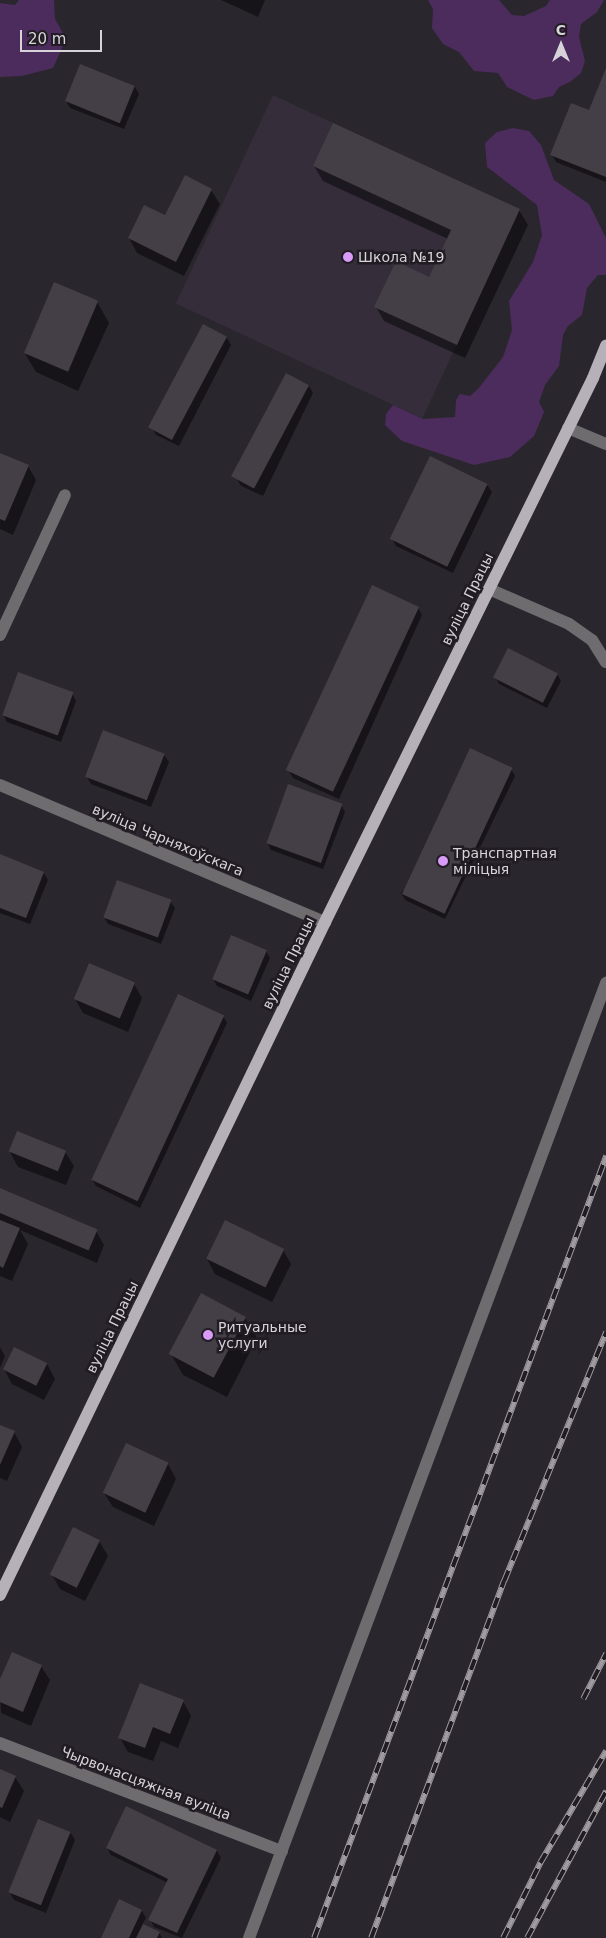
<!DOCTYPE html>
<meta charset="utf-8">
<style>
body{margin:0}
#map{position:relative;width:606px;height:1938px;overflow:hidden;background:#2a262d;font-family:"DejaVu Sans",sans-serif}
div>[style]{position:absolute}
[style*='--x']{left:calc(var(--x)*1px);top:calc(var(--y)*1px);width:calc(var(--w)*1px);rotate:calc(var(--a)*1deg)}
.built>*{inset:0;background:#352d3a;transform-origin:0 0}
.green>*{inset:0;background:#4c2c5c}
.shadow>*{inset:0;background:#0007}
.building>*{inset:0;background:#443f47;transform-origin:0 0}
.minor>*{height:12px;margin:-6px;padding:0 6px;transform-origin:6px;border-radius:6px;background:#6f6c70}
.major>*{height:12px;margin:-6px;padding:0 6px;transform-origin:6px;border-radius:6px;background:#b6b1b9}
.rail>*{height:5.5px;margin-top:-2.75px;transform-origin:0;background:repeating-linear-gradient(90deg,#211c23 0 11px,#9f9ba1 0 22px);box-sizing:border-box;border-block:1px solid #9f9ba1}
.dots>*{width:14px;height:14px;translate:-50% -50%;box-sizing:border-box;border:2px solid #211c23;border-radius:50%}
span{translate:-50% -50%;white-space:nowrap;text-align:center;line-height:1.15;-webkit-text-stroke:5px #211c23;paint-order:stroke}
.poi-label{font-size:14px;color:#d7d4d9}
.left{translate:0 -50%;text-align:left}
.street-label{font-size:14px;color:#d7d4d9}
.north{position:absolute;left:536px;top:20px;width:50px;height:50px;-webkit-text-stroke:4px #211c23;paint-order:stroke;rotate:0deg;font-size:14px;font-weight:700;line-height:20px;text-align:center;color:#d7d4d9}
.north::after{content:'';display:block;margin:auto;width:18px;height:22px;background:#d7d4d9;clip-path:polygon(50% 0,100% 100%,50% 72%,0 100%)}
.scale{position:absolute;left:20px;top:30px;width:82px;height:22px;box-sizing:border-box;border:2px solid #d7d4d9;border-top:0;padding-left:6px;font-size:15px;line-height:18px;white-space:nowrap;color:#d7d4d9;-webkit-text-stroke:4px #211c23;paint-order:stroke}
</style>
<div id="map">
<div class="built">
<i style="left:273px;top:95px;width:272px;height:230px;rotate:25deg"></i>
</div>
<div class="green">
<i style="clip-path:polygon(19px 0,54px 0,55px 19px,63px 33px,63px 46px,53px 68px,22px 76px,0 77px,0 3px,15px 5px)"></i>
<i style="clip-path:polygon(428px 0,499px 0,512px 15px,524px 16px,546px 6px,550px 0,604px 0,597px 12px,581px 24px,579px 37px,585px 61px,581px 73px,570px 82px,559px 87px,553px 96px,534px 100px,507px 87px,498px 73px,474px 71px,459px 52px,443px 44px,432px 28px,433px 9px)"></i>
<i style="clip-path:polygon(513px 128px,529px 131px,541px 145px,554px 180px,589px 204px,606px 238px,606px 275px,598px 275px,587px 288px,582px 315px,568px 326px,563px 335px,559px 366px,545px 385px,539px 402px,544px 412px,534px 436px,510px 457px,474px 465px,402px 441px,385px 425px,386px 414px,393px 405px,423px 419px,455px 417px,456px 400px,460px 394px,470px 396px,478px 389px,503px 357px,512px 330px,509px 301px,533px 262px,542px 235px,537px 205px,487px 167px,485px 143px,497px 132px)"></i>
</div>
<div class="shadow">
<i style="clip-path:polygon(221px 0,265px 0,258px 17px)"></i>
<i style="clip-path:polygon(606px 71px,606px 182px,556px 162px,552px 155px,590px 111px)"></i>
<i style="clip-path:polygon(135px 87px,139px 94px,124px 129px,70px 108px,66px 101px)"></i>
<i style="clip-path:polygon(314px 166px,519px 210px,528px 225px,465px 358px,384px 321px,376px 307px,429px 278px,448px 239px,323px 181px)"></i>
<i style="clip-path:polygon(211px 190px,220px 204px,184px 276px,137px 253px,129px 238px)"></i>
<i style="clip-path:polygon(97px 302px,109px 323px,78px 391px,36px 372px,24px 352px)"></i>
<i style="clip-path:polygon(227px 338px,231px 345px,179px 446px,156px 435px,152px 428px)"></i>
<i style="clip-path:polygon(309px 386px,313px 393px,263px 496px,241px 486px,237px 479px)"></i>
<i style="clip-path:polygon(0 454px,28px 466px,36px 480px,13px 535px,0 529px)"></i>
<i style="clip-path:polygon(431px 458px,487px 485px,492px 492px,453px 573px,396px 546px,392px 539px)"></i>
<i style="clip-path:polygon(418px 608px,422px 615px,339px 799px,293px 778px,289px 771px)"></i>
<i style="clip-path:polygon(557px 674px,561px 681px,547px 708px,499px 684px,495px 677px)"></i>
<i style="clip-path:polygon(72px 693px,76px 701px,61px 742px,7px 722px,3px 714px)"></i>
<i style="clip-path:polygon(164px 755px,169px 762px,151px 807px,91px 784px,87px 777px)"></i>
<i style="clip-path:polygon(511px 769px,515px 776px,445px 919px,405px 900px,401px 893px)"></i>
<i style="clip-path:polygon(341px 805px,345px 812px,323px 869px,271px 850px,267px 842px)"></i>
<i style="clip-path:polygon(0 856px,44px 873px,48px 880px,30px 924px,0 913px)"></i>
<i style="clip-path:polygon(170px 901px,175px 908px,161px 944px,108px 924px,104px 917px)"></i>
<i style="clip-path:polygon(266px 951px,270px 958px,251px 1001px,217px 986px,213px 979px)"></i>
<i style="clip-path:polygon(134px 984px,142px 998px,128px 1032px,83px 1013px,75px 999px)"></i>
<i style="clip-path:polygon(223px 1016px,227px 1023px,140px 1208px,96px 1186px,92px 1179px)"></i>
<i style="clip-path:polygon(10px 1152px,65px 1152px,74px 1166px,66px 1185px,18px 1167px)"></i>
<i style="clip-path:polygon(0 1189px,96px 1231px,104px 1245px,97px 1263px,20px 1230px,28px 1244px,12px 1281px,0 1276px)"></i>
<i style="clip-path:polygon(283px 1250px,291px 1264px,272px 1302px,215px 1274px,207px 1259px)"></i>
<i style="clip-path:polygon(245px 1318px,257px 1338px,227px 1397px,183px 1375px,171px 1354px)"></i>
<i style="clip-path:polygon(0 1347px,5px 1356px,0 1368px)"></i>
<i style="clip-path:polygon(14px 1348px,47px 1364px,55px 1379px,44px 1400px,12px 1384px,4px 1369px)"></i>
<i style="clip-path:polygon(0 1426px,14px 1432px,22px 1447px,7px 1481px,0 1478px)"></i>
<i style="clip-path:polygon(168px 1464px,176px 1479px,154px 1526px,113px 1507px,104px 1493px)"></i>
<i style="clip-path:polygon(99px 1541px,108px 1556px,85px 1601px,60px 1589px,52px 1575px)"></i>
<i style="clip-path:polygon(41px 1666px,50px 1680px,31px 1726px,1px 1713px,0 1682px)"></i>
<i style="clip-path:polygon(183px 1701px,191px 1716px,178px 1748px,161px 1741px,153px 1761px,128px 1752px,120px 1738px)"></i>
<i style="clip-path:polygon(0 1770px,15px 1777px,24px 1791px,10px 1822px,0 1817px)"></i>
<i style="clip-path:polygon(71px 1833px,75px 1840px,46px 1913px,14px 1900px,10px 1893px)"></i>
<i style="clip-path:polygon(107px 1848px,217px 1851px,221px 1858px,182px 1938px,154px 1927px,150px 1919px,168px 1883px,111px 1855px)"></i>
<i style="clip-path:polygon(119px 1900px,142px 1911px,146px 1918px,142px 1925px,159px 1932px,162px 1938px,102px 1938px)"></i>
</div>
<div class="building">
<i style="left:80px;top:64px;width:59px;height:40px;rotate:22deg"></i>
<i style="clip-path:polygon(606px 68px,606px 177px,550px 155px,571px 103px,589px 110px)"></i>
<i style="clip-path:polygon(333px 123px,520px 209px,457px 345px,374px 307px,396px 261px,429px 277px,451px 230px,313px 166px)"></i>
<i style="clip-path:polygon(185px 175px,212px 189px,176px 262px,128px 238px,144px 205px,165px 215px)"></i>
<i style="left:54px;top:282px;width:48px;height:77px;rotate:23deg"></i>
<i style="left:203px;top:324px;width:27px;height:117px;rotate:28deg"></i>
<i style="left:286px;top:373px;width:26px;height:117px;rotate:28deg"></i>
<i style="clip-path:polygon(0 453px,29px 465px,5px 521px,0 519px)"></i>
<i style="left:430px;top:456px;width:64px;height:92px;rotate:26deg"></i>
<i style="left:372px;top:585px;width:52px;height:204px;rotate:25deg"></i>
<i style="left:508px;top:648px;width:56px;height:33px;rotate:27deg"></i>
<i style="left:18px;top:672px;width:59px;height:46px;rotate:20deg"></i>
<i style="left:103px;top:730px;width:66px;height:50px;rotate:21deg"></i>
<i style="left:470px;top:748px;width:47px;height:161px;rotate:25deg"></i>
<i style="left:288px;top:784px;width:58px;height:63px;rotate:20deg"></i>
<i style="clip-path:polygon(0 854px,44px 872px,26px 918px,0 908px)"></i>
<i style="left:117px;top:880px;width:58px;height:40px;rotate:20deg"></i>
<i style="left:231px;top:935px;width:39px;height:48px;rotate:23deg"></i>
<i style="left:89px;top:963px;width:50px;height:39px;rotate:23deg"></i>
<i style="left:178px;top:994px;width:51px;height:205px;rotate:25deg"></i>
<i style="left:17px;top:1131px;width:53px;height:22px;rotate:22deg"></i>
<i style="left:0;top:1188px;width:106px;height:23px;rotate:23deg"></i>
<i style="clip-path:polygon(0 1220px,20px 1228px,3px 1268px,0 1266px)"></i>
<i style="left:225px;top:1220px;width:66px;height:43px;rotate:26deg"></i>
<i style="left:201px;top:1293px;width:51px;height:69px;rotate:28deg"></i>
<i style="left:14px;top:1347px;width:37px;height:25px;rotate:26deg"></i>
<i style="clip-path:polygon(0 1425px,15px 1431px,0 1465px)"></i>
<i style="left:126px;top:1443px;width:47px;height:55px;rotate:25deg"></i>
<i style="left:73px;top:1527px;width:30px;height:53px;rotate:26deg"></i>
<i style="clip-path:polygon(12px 1652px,42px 1665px,23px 1712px,0 1702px,0 1679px)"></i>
<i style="clip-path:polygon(140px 1683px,184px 1700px,170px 1734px,153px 1727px,145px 1748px,118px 1738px)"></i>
<i style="clip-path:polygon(0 1769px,16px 1776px,2px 1808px,0 1807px)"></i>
<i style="clip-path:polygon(126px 1806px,217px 1850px,177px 1933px,148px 1920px,168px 1879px,106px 1848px)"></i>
<i style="left:38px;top:1819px;width:35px;height:79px;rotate:22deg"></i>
<i style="clip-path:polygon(119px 1899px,142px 1910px,129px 1938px,101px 1938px)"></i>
<i style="clip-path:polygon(143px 1924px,160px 1932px,157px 1938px,136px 1938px)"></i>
</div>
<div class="minor">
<i style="--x:568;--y:428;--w:41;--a:22.8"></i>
<i style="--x:489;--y:589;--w:87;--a:23.6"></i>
<i style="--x:569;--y:624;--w:28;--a:35"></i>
<i style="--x:592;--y:640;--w:26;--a:58"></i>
<i style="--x:0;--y:635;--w:154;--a:-65.1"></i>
<i style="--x:0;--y:785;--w:353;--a:22.9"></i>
<i style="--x:0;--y:1743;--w:302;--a:21"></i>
<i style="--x:249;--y:1938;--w:1020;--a:-69.5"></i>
</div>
<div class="major">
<i style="--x:0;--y:1595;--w:747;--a:-64.22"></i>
<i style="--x:325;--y:922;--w:606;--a:-63.77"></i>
<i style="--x:593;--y:378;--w:35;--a:-68"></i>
</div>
<div class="rail">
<i style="--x:583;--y:1699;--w:51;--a:-62.9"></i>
<i style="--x:314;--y:1938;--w:835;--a:-69.52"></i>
<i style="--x:371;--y:1938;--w:381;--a:-69.6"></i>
<i style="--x:504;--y:1581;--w:269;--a:-67.7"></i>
<i style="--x:503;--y:1938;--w:84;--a:-63.7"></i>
<i style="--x:540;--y:1863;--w:130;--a:-59.5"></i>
<i style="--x:527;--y:1938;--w:167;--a:-61.7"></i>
</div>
<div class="dots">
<i style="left:348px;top:257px;background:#d89bf8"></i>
<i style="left:443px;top:861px;background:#d89bf8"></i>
<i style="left:208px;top:1335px;background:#d89bf8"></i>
</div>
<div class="poi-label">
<span class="left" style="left:358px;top:257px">Школа №19</span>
<span class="left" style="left:453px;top:861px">Транспартная<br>міліцыя</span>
<span class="left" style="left:218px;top:1335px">Ритуальные<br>услуги</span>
</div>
<div class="street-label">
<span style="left:467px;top:599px;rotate:-64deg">вуліца Працы</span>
<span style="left:168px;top:840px;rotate:23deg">вуліца Чарняхоўскага</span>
<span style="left:288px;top:963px;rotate:-64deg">вуліца Працы</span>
<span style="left:112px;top:1327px;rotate:-64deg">вуліца Працы</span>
<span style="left:146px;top:1783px;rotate:21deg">Чырвонасцяжная вуліца</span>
</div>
<div class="north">С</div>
<div class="scale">20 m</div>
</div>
